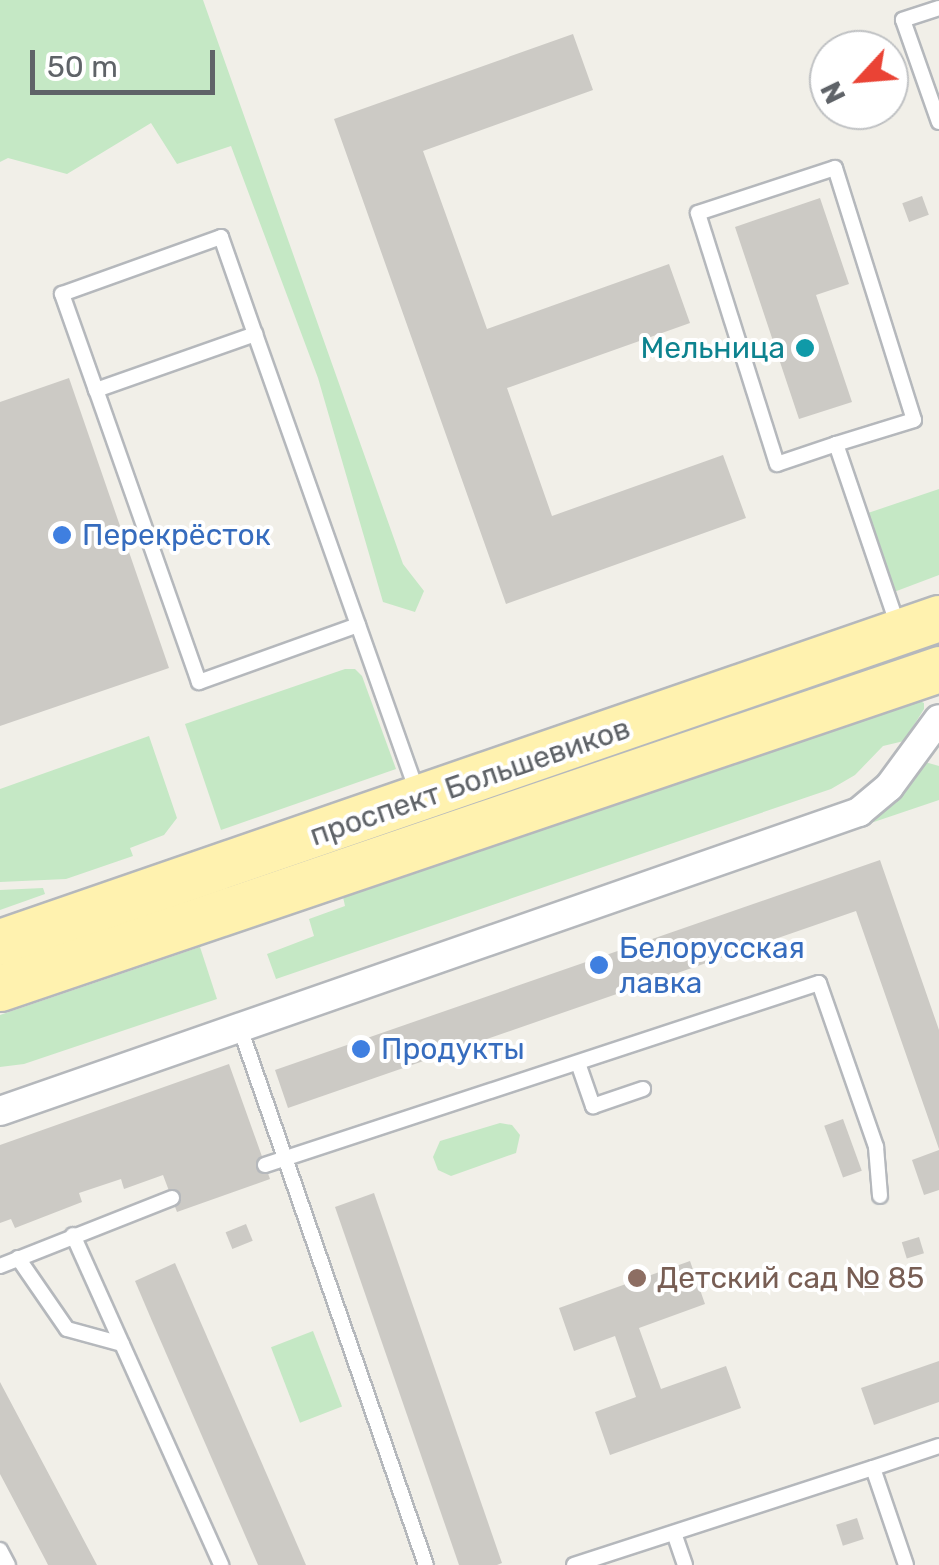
<!DOCTYPE html>
<meta charset="utf-8">
<style>
body{margin:0}
#map{position:relative;width:939px;height:1565px;overflow:hidden;background:#f1efe8;font-family:Rubik,sans-serif}
div>[style]{position:absolute}
[style*='--x']{left:calc(var(--x)*1px);top:calc(var(--y)*1px);width:calc(var(--w)*1px);rotate:calc(var(--a)*1deg)}
.green>*{inset:0;background:#c5e8c5;transform-origin:0 0}
.building>*{inset:0;background:#cccac5;transform-origin:0 0}
.roads{filter:drop-shadow(2px 0 #b5b8bc) drop-shadow(-2px 0 #b5b8bc) drop-shadow(0 2px #b5b8bc) drop-shadow(0 -2px #b5b8bc)}
.service>*{height:14px;margin:-7px;padding:0 7px;transform-origin:7px;border-radius:7px;background:#fff}
.minor>*{height:28px;margin:-14px;padding:0 14px;transform-origin:14px;border-radius:14px;background:#fff}
.primary>*{height:45px;margin:-22.5px;padding:0 22.5px;transform-origin:22.5px;border-radius:22.5px;background:#fff2af}
.dots>*{width:28px;height:28px;translate:-50% -50%;box-sizing:border-box;border:5px solid #fff;border-radius:50%}
span{translate:-50% -50%;white-space:nowrap;text-align:center;line-height:1.15;-webkit-text-stroke:8px #fff;paint-order:stroke}
.culture-label{font-size:30px;color:#0d838f}
.right{translate:-100% -50%;text-align:right}
.shop-label{font-size:30px;color:#366cbe}
.left{translate:0 -50%;text-align:left}
.street-label{font-size:30px;color:#5f6368}
.education-label{font-size:30px;color:#785e54}
.north{position:absolute;left:809px;top:30px;width:100px;height:100px;box-sizing:border-box;background:#fff;border:2px solid #bfc1c3;border-radius:50%;rotate:244deg;font-size:28px;font-weight:700;line-height:40px;text-align:center;color:#5f6368}
.north::after{content:'';display:block;margin:auto;width:35px;height:45px;background:#ea4335;clip-path:polygon(50% 0,100% 100%,50% 72%,0 100%)}
.scale{position:absolute;left:30px;top:50px;width:185px;height:45px;box-sizing:border-box;border:5px solid #5f6368;border-top:0;padding-left:12px;font-size:30px;line-height:35px;white-space:nowrap;color:#5f6368;-webkit-text-stroke:8px #fff;paint-order:stroke}
</style>
<div id="map">
<div class="green">
<i style="clip-path:polygon(0 0,203px 0,403px 564px,424px 591px,415px 612px,383px 602px,318px 378px,231px 146px,177px 164px,151px 123px,67px 174px,8px 158px,0 162px)"></i>
<i style="clip-path:polygon(939px 489px,939px 575px,894px 592px,868px 513px)"></i>
<i style="clip-path:polygon(345px 669px,355px 669px,362px 676px,396px 769px,221px 830px,185px 724px)"></i>
<i style="clip-path:polygon(916px 699px,924px 703px,924px 709px,904px 741px,883px 746px,855px 775px,831px 789px,276px 979px,267px 954px,314px 936px,309px 919px,345px 906px,343px 897px)"></i>
<i style="clip-path:polygon(149px 736px,177px 818px,164px 835px,130px 848px,133px 856px,66px 879px,0 882px,0 789px)"></i>
<i style="clip-path:polygon(925px 762px,939px 766px,939px 800px,865px 825px,896px 799px)"></i>
<i style="clip-path:polygon(43px 888px,45px 894px,0 910px,0 890px)"></i>
<i style="clip-path:polygon(200px 947px,217px 999px,24px 1064px,0 1067px,0 1015px)"></i>
<i style="clip-path:polygon(500px 1123px,512px 1125px,520px 1135px,516px 1153px,451px 1176px,438px 1170px,433px 1157px,440px 1141px)"></i>
<i style="left:313px;top:1331px;width:81px;height:45px;rotate:69deg"></i>
</div>
<div class="building">
<i style="clip-path:polygon(573px 34px,593px 90px,423px 151px,487px 329px,669px 264px,690px 323px,507px 388px,552px 516px,723px 455px,746px 518px,506px 604px,334px 119px)"></i>
<i style="left:922px;top:196px;width:20px;height:21px;rotate:70deg"></i>
<i style="clip-path:polygon(820px 198px,849px 284px,816px 295px,852px 402px,799px 419px,735px 227px)"></i>
<i style="clip-path:polygon(69px 378px,169px 668px,0 726px,0 402px)"></i>
<i style="clip-path:polygon(880px 860px,939px 1030px,939px 1149px,856px 911px,288px 1108px,275px 1070px)"></i>
<i style="clip-path:polygon(229px 1064px,270px 1179px,177px 1212px,163px 1175px,124px 1189px,121px 1179px,79px 1193px,82px 1202px,15px 1228px,11px 1219px,0 1223px,0 1145px)"></i>
<i style="left:843px;top:1119px;width:55px;height:20px;rotate:70deg"></i>
<i style="clip-path:polygon(939px 1150px,939px 1190px,924px 1195px,912px 1160px)"></i>
<i style="clip-path:polygon(374px 1193px,502px 1563px,497px 1565px,459px 1565px,335px 1207px)"></i>
<i style="left:246px;top:1224px;width:18px;height:22px;rotate:68deg"></i>
<i style="left:919px;top:1237px;width:17px;height:18px;rotate:73deg"></i>
<i style="clip-path:polygon(690px 1261px,705px 1304px,639px 1328px,661px 1389px,726px 1366px,741px 1408px,610px 1455px,595px 1412px,636px 1397px,615px 1336px,574px 1351px,559px 1308px)"></i>
<i style="clip-path:polygon(175px 1263px,306px 1565px,258px 1565px,152px 1321px,135px 1281px)"></i>
<i style="clip-path:polygon(939px 1361px,939px 1402px,874px 1425px,861px 1388px)"></i>
<i style="clip-path:polygon(0 1382px,97px 1565px,48px 1565px,45px 1559px,0 1474px)"></i>
<i style="left:857px;top:1518px;width:22px;height:22px;rotate:72deg"></i>
</div>
<div class="roads">
<div class="service">
<i style="--x:939;--y:8;--w:38;--a:162"></i>
<i style="--x:903;--y:20;--w:108;--a:70.6"></i>
<i style="--x:96;--y:390;--w:102;--a:-109.5"></i>
<i style="--x:62;--y:294;--w:169;--a:-19.7"></i>
<i style="--x:221;--y:237;--w:103;--a:70.7"></i>
<i style="--x:836;--y:444;--w:62;--a:161.3"></i>
<i style="--x:777;--y:464;--w:263;--a:-107.5"></i>
<i style="--x:698;--y:213;--w:144;--a:-18.2"></i>
<i style="--x:835;--y:168;--w:264;--a:72.6"></i>
<i style="--x:914;--y:420;--w:82;--a:162.9"></i>
<i style="--x:836;--y:444;--w:192;--a:71.2"></i>
<i style="--x:358;--y:625;--w:169;--a:160.3"></i>
<i style="--x:199;--y:682;--w:310;--a:-109.4"></i>
<i style="--x:96;--y:390;--w:169;--a:-19.4"></i>
<i style="--x:255;--y:334;--w:488;--a:70.5"></i>
<i style="--x:240;--y:1028;--w:568;--a:70.9"></i>
<i style="--x:578;--y:1063;--w:46;--a:70.8"></i>
<i style="--x:593;--y:1106;--w:53;--a:-18.8"></i>
<i style="--x:265;--y:1165;--w:583;--a:-18.19"></i>
<i style="--x:819;--y:983;--w:174;--a:70.8"></i>
<i style="--x:876;--y:1147;--w:49;--a:85.3"></i>
<i style="--x:73;--y:1235;--w:362;--a:65.8"></i>
<i style="--x:18;--y:1258;--w:86;--a:55.4"></i>
<i style="--x:67;--y:1329;--w:57;--a:15.3"></i>
<i style="--x:0;--y:1266;--w:185;--a:-21.6"></i>
<i style="--x:674;--y:1533;--w:34;--a:71"></i>
<i style="--x:0;--y:1550;--w:17;--a:62"></i>
<i style="--x:574;--y:1565;--w:314;--a:-18"></i>
<i style="--x:906;--y:1565;--w:102;--a:-108.8"></i>
<i style="--x:873;--y:1468;--w:70;--a:-18.4"></i>
</div>
<div class="minor">
<i style="--x:0;--y:1111;--w:910;--a:-19.19"></i>
<i style="--x:859;--y:812;--w:39;--a:-40"></i>
<i style="--x:889;--y:787;--w:84;--a:-53.7"></i>
</div>
<div class="primary">
<i style="--x:0;--y:942;--w:993;--a:-19.04"></i>
<i style="--x:0;--y:988;--w:992;--a:-18.76"></i>
</div>
</div>
<div class="dots">
<i style="left:805px;top:348px;background:#0f9aa8"></i>
<i style="left:62px;top:535px;background:#3f7fe0"></i>
<i style="left:599px;top:965px;background:#3f7fe0"></i>
<i style="left:361px;top:1049px;background:#3f7fe0"></i>
<i style="left:637px;top:1278px;background:#8d6e63"></i>
</div>
<div class="culture-label">
<span class="right" style="left:785px;top:348px">Мельница</span>
</div>
<div class="shop-label">
<span class="left" style="left:82px;top:535px">Перекрёсток</span>
<span class="left" style="left:619px;top:965px">Белорусская<br>лавка</span>
<span class="left" style="left:381px;top:1049px">Продукты</span>
</div>
<div class="street-label">
<span style="left:470px;top:782px;rotate:-19deg">проспект Большевиков</span>
</div>
<div class="education-label">
<span class="left" style="left:657px;top:1278px">Детский сад № 85</span>
</div>
<div class="north">N</div>
<div class="scale">50 m</div>
</div>
